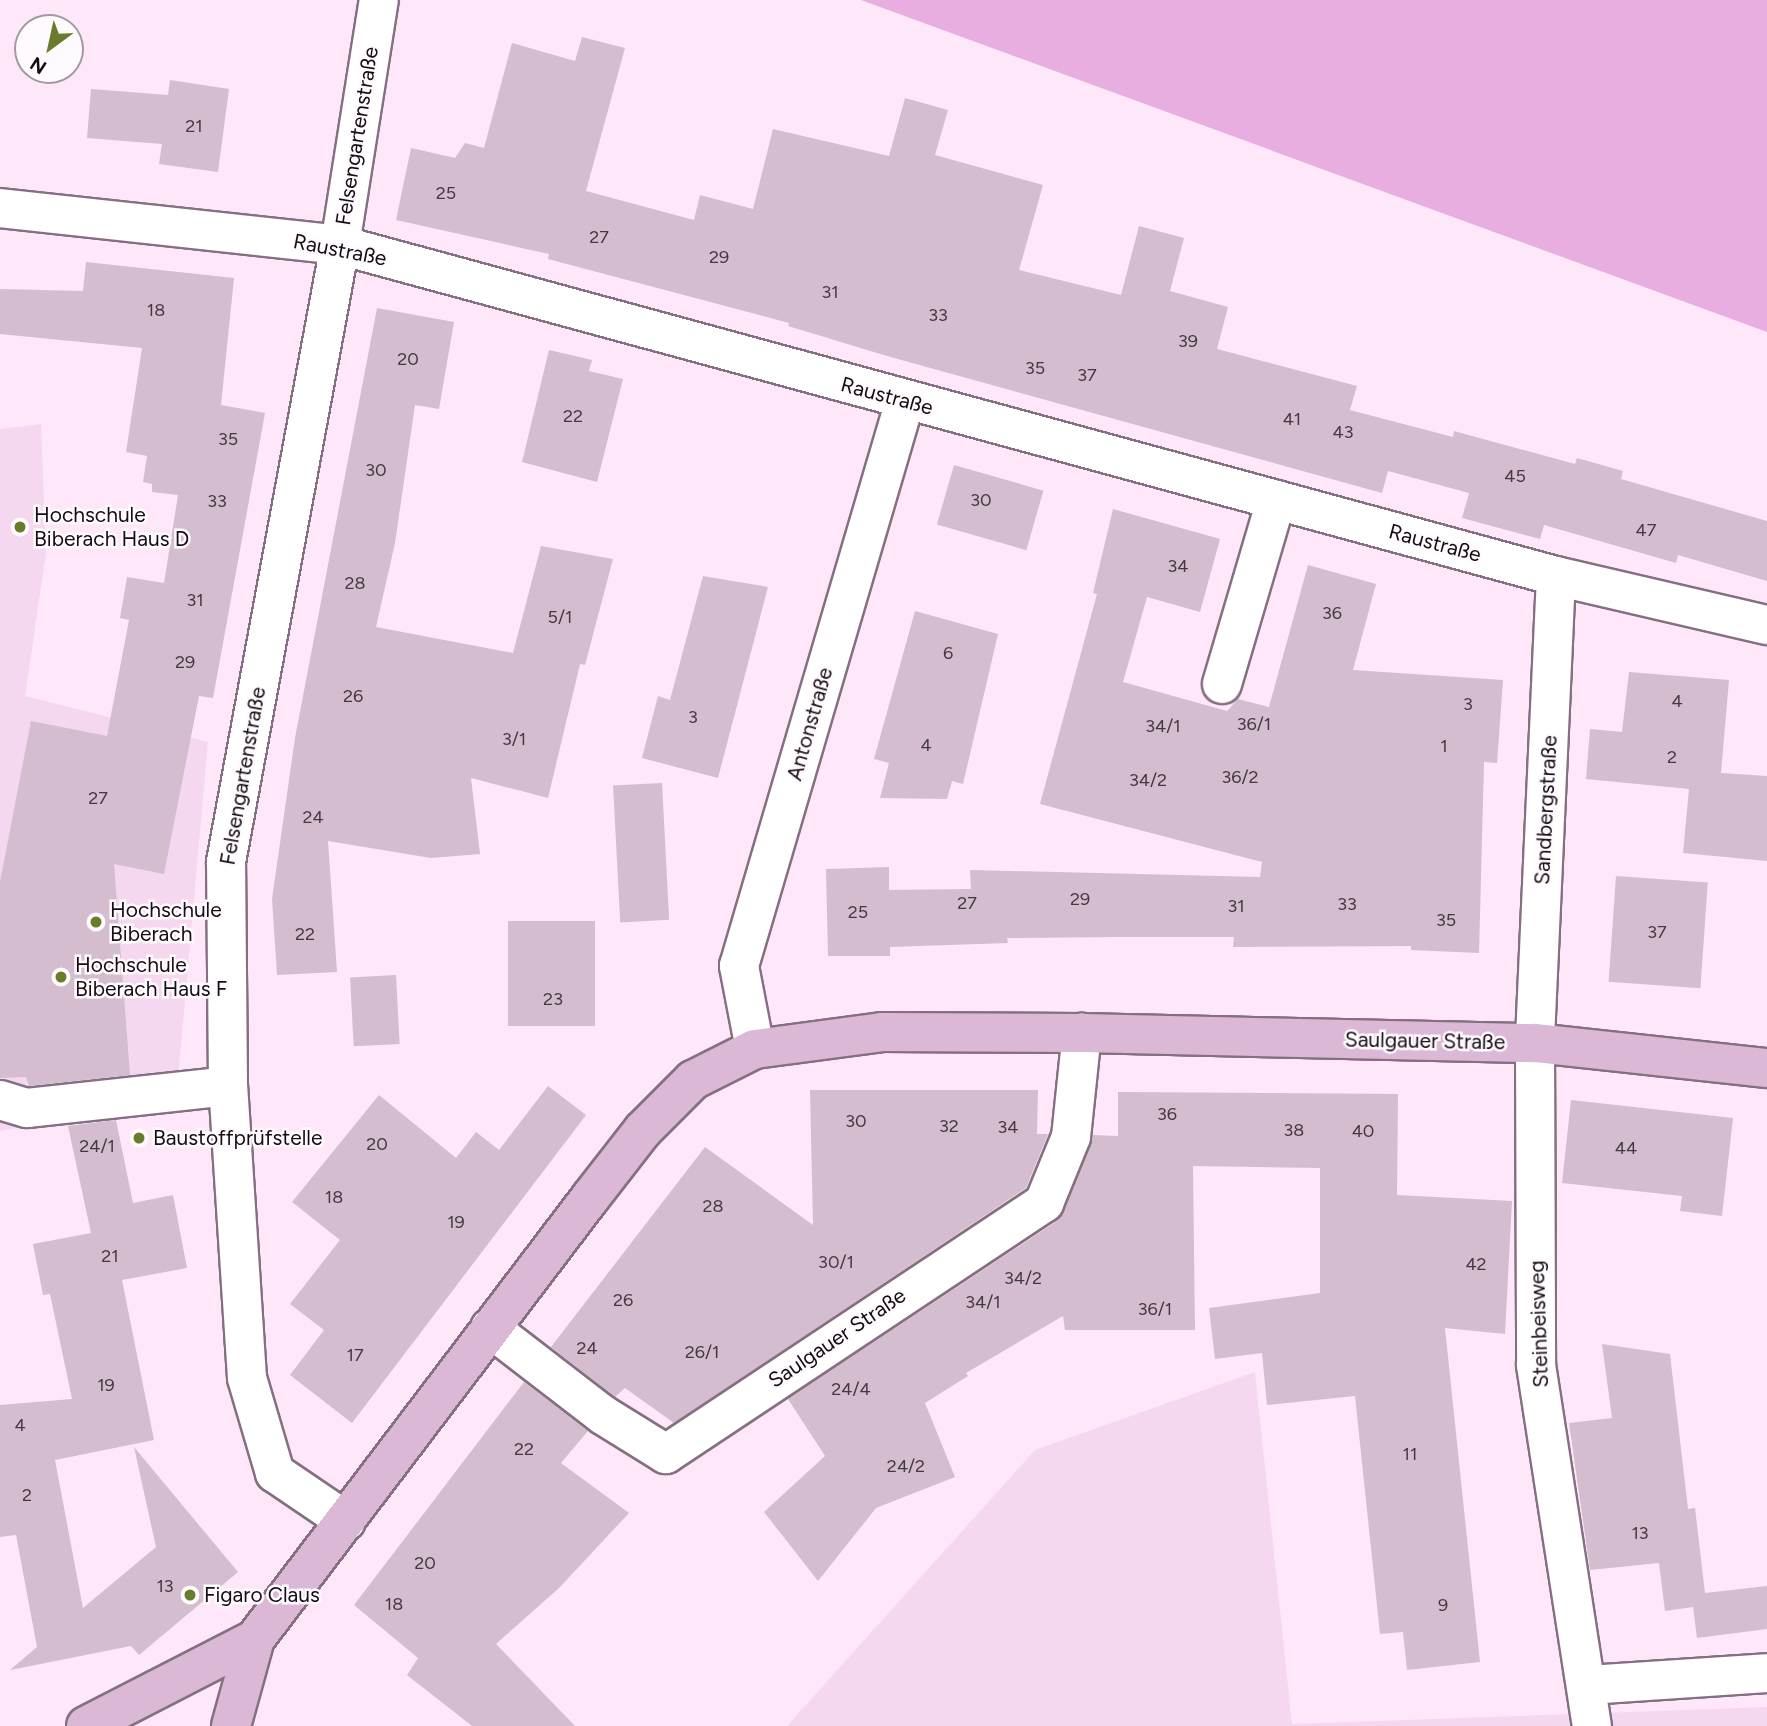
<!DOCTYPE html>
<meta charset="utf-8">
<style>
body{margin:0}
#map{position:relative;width:1767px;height:1726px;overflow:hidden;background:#fde7f9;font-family:Figtree,sans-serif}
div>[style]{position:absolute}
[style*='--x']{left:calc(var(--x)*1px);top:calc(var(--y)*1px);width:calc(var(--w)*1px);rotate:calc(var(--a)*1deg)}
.built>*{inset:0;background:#f5d8f0}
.green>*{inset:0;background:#e8aee0}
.building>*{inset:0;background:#d3bdcf;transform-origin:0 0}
.roads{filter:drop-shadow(2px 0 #847081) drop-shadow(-2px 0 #847081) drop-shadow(0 2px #847081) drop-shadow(0 -2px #847081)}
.minor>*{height:38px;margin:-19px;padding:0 19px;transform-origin:19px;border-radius:19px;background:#fff}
.major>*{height:38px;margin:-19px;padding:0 19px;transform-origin:19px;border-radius:19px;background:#dbb9d6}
.dots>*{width:19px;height:19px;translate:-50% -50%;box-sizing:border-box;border:4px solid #fffafe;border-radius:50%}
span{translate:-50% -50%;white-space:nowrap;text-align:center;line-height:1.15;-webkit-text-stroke:5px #fffafe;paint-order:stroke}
.number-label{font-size:18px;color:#443943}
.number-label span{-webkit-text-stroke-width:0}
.street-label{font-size:21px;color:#150d14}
.poi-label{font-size:21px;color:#150d14}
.left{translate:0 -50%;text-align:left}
.north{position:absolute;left:14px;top:14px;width:70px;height:70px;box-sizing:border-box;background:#fffafe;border:2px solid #a19ba0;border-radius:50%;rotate:213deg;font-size:19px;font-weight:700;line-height:28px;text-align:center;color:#150d14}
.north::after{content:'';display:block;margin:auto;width:24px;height:32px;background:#697c2c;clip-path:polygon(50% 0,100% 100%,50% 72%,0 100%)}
</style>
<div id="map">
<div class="built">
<i style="clip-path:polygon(41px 424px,46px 553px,25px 696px,208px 742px,176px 1101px,0 1131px,0 429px)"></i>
<i style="clip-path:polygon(1255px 1372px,1292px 1724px,1767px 1707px,1767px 1726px,787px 1726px,1035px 1450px)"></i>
</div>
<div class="green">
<i style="clip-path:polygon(861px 0,1767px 0,1767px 332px)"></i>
</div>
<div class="building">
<i style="clip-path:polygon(582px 37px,625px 48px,586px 191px,694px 220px,700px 195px,753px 209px,773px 129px,889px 156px,905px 98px,948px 110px,935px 155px,1043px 185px,1019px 270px,1121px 295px,1139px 226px,1184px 238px,1170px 291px,1228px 307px,1217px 349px,1357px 386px,1350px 410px,1453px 437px,1454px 431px,1575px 464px,1577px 458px,1623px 471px,1621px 479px,1767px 521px,1767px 581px,1678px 555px,1676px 563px,1544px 525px,1540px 539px,1462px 518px,1469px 493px,1388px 471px,1382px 493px,887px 356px,788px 326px,789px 323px,548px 259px,549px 254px,396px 220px,411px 148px,455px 158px,465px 143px,484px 148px,512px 43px,575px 61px)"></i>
<i style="clip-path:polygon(170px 80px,229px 89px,218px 172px,159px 164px,162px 144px,87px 138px,91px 89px,168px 95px)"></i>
<i style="clip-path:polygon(86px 262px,234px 278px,221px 405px,265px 413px,213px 698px,199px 696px,164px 874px,114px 864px,130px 1075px,29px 1086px,26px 1077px,0 1078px,0 882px,31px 721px,107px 736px,129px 620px,120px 618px,127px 577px,164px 583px,178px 495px,152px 492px,152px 484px,143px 482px,147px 456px,126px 452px,142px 348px,0 334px,0 289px,83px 291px)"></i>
<i style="clip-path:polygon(377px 308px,454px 322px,439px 409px,415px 405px,395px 543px,376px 627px,513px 653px,541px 546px,613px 559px,585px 665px,580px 664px,548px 798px,471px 778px,480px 854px,431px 858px,328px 841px,337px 972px,277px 975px,272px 899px,295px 738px)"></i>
<i style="clip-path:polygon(549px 350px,592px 360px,589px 371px,623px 379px,597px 482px,522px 462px)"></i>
<i style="left:954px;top:465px;width:93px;height:62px;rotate:16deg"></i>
<i style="clip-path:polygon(1113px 509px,1220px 539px,1200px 612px,1147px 597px,1123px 682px,1227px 711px,1238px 699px,1269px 707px,1308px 565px,1376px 584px,1353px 670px,1503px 680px,1497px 763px,1484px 762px,1479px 953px,1411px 950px,1411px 946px,1233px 947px,1234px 937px,1118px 937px,1007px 938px,1008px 943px,890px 947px,890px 956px,828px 956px,826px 869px,889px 867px,889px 890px,971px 889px,970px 870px,1260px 877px,1262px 862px,1040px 804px,1097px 594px,1093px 593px)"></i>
<i style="clip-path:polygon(703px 576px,768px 587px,718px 778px,642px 758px,658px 696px,670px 700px)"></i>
<i style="clip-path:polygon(915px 611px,998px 634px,963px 784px,952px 781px,947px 799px,880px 798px,889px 763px,874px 759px)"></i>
<i style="clip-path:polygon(1629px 672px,1729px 680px,1721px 773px,1767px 776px,1767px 861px,1683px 853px,1689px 789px,1586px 779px,1590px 729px,1622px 732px)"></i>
<i style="left:662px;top:783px;width:137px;height:49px;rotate:87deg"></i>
<i style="left:1616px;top:876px;width:92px;height:106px;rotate:4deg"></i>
<i style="left:595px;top:921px;width:105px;height:87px;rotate:90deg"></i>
<i style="left:396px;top:975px;width:69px;height:46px;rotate:87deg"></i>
<i style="clip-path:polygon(548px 1086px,586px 1115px,352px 1423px,290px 1375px,324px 1330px,290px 1304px,340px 1240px,292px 1202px,379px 1095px,456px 1158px,476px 1132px,499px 1150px)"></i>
<i style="clip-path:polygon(810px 1090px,1038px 1090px,1037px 1134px,1048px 1134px,1026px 1188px,674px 1423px,625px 1388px,615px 1397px,551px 1347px,705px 1147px,813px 1225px)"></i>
<i style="clip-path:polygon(1118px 1092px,1398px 1094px,1397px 1195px,1512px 1201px,1505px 1334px,1445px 1328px,1480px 1662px,1407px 1670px,1403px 1632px,1380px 1634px,1355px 1396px,1267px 1405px,1262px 1353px,1215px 1359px,1209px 1308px,1320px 1293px,1320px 1168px,1193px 1166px,1195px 1330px,1065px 1330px,1063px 1316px,966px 1373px,968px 1376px,925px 1403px,955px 1477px,876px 1508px,818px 1581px,764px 1512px,825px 1456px,788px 1399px,1057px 1221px,1093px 1135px,1118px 1136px)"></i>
<i style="clip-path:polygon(1571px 1100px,1733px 1118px,1722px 1216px,1680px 1211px,1682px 1196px,1562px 1183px)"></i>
<i style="clip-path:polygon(116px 1120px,133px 1203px,173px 1195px,187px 1268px,122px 1280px,154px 1440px,55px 1460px,83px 1608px,156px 1547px,134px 1447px,238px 1572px,139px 1655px,131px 1646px,10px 1670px,37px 1647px,16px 1535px,0 1537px,0 1405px,72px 1399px,50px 1294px,43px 1295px,33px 1244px,91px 1233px,68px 1126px)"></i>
<i style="clip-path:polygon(1602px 1344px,1670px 1354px,1688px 1509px,1695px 1508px,1705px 1593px,1767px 1586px,1767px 1629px,1697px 1638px,1693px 1607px,1665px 1611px,1659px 1563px,1590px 1570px,1569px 1423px,1612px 1418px)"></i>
<i style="clip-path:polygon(524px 1382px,588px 1431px,561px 1463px,629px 1513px,559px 1588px,496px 1644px,575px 1726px,472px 1726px,407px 1675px,418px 1658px,354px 1605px)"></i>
</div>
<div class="roads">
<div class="minor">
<i style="--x:0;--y:208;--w:342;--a:6.2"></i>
<i style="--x:340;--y:245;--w:1260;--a:15.23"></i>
<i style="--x:1556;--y:576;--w:217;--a:13.1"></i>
<i style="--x:1556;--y:576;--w:467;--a:92.6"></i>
<i style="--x:1535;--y:1043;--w:322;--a:89.8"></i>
<i style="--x:1536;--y:1365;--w:365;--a:81.2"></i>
<i style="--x:1222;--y:684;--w:192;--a:-73.6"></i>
<i style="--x:755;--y:1049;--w:85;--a:-100.9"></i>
<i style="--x:739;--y:966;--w:589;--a:-73.63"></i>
<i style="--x:0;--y:1100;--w:28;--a:17"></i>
<i style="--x:27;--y:1108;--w:202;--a:-6.2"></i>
<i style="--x:490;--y:1328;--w:143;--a:37.6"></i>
<i style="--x:603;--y:1415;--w:74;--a:31.8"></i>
<i style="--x:666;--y:1454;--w:454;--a:-33.6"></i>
<i style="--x:1044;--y:1203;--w:71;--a:-67.8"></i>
<i style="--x:1071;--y:1137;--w:105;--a:-84"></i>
<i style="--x:346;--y:1521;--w:86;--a:-145.9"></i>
<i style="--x:275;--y:1473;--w:99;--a:-106.4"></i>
<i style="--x:247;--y:1378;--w:293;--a:-93.7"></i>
<i style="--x:228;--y:1086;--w:224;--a:-90.5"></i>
<i style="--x:226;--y:862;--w:627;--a:-79.53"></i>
<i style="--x:340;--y:245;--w:248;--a:-81"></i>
<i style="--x:1588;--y:1685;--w:179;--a:-3.8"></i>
</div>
<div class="major">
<i style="--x:86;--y:1726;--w:190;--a:-27.2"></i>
<i style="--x:231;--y:1726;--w:90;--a:-74.6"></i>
<i style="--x:255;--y:1639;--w:554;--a:-52.78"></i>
<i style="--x:590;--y:1198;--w:86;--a:-52.1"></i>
<i style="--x:643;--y:1130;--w:71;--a:-45"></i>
<i style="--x:693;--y:1080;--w:69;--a:-26.6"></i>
<i style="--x:755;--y:1049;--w:128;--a:-7.6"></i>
<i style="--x:882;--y:1032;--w:200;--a:0.3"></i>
<i style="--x:1082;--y:1033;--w:453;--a:1.3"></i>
<i style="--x:1535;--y:1043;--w:233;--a:6.2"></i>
</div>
</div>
<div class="dots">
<i style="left:20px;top:527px;background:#697c2c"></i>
<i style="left:96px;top:922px;background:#697c2c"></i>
<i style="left:61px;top:977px;background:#697c2c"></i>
<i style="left:139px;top:1138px;background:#697c2c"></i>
<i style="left:190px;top:1595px;background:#697c2c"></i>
</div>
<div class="number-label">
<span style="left:194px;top:126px">21</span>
<span style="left:446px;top:193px">25</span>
<span style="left:599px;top:237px">27</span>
<span style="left:719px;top:257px">29</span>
<span style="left:830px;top:292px">31</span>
<span style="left:156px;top:310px">18</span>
<span style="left:938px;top:315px">33</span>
<span style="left:1188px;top:341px">39</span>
<span style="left:408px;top:359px">20</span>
<span style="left:1035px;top:368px">35</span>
<span style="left:1087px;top:375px">37</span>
<span style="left:573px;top:416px">22</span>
<span style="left:1292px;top:419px">41</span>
<span style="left:1343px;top:432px">43</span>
<span style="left:228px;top:439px">35</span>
<span style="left:376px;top:470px">30</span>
<span style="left:1515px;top:476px">45</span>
<span style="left:981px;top:500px">30</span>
<span style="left:217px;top:501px">33</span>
<span style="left:1646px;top:530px">47</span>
<span style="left:1178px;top:566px">34</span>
<span style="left:355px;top:583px">28</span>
<span style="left:195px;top:600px">31</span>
<span style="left:1332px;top:613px">36</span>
<span style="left:560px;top:617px">5/1</span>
<span style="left:948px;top:653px">6</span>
<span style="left:185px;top:662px">29</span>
<span style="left:353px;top:696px">26</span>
<span style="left:1677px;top:701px">4</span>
<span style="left:1468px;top:704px">3</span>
<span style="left:693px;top:717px">3</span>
<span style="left:1254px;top:724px">36/1</span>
<span style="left:1163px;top:726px">34/1</span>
<span style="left:514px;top:739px">3/1</span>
<span style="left:926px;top:745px">4</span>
<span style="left:1444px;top:746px">1</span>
<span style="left:1672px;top:757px">2</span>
<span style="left:1240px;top:777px">36/2</span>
<span style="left:1148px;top:780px">34/2</span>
<span style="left:98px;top:798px">27</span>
<span style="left:313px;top:817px">24</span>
<span style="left:1080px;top:899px">29</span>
<span style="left:967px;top:903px">27</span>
<span style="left:1347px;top:904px">33</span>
<span style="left:1236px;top:906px">31</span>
<span style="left:858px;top:912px">25</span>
<span style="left:1446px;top:920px">35</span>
<span style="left:1657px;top:932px">37</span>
<span style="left:305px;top:934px">22</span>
<span style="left:553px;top:999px">23</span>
<span style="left:1167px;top:1114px">36</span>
<span style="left:856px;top:1121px">30</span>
<span style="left:949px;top:1126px">32</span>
<span style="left:1008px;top:1127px">34</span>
<span style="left:1294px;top:1130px">38</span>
<span style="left:1363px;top:1131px">40</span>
<span style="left:377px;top:1144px">20</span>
<span style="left:97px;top:1146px">24/1</span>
<span style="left:1626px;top:1148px">44</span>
<span style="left:334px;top:1197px">18</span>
<span style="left:713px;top:1206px">28</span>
<span style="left:456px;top:1222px">19</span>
<span style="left:110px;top:1256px">21</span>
<span style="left:836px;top:1262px">30/1</span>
<span style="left:1476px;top:1264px">42</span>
<span style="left:1023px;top:1278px">34/2</span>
<span style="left:623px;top:1300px">26</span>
<span style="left:983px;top:1302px">34/1</span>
<span style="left:1155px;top:1309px">36/1</span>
<span style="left:587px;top:1348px">24</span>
<span style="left:702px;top:1352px">26/1</span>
<span style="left:355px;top:1355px">17</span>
<span style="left:106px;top:1385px">19</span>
<span style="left:851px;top:1389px">24/4</span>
<span style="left:20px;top:1425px">4</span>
<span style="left:524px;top:1449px">22</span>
<span style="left:1410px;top:1454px">11</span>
<span style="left:906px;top:1466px">24/2</span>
<span style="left:27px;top:1495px">2</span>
<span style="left:1640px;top:1533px">13</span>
<span style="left:425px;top:1563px">20</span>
<span style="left:165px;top:1586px">13</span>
<span style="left:394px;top:1604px">18</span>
<span style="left:1443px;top:1605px">9</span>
</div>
<div class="street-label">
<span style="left:357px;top:136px;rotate:-81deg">Felsengartenstraße</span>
<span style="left:340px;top:250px;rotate:11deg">Raustraße</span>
<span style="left:887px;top:396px;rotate:15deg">Raustraße</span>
<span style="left:1435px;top:543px;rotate:15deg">Raustraße</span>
<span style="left:810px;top:724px;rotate:-74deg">Antonstraße</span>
<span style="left:243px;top:776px;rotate:-80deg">Felsengartenstraße</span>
<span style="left:1546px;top:810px;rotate:-87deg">Sandbergstraße</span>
<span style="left:1425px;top:1041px;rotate:1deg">Saulgauer Straße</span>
<span style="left:1539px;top:1324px;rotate:-92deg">Steinbeisweg</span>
<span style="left:837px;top:1338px;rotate:-34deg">Saulgauer Straße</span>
</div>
<div class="poi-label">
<span class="left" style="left:34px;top:527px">Hochschule<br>Biberach Haus D</span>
<span class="left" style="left:110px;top:922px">Hochschule<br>Biberach</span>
<span class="left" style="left:75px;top:977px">Hochschule<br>Biberach Haus F</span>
<span class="left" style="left:153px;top:1138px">Baustoffprüfstelle</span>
<span class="left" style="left:204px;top:1595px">Figaro Claus</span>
</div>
<div class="north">N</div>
</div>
